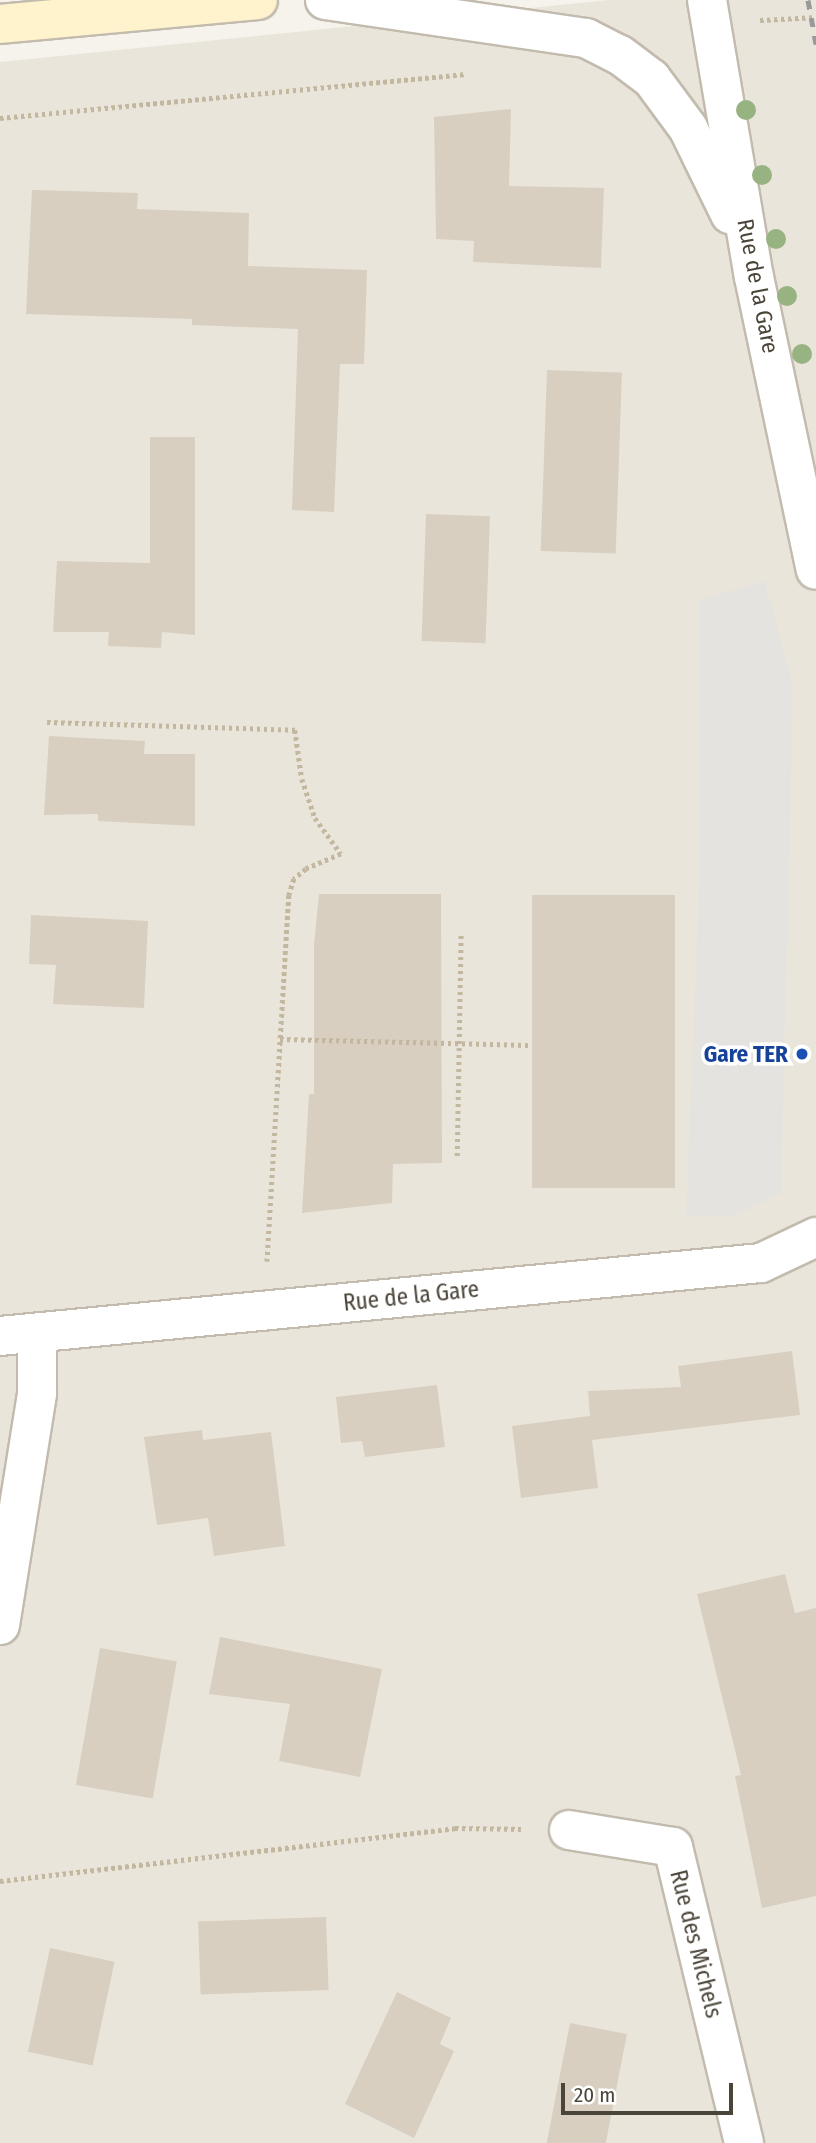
<!DOCTYPE html>
<style>
body{margin:0}
#map{position:relative;width:816px;height:2143px;overflow:hidden;background:#f6f3ec;font-family:"Fira Sans Condensed",sans-serif}
div>[style]{position:absolute}
[style*='--x']{left:calc(var(--x)*1px);top:calc(var(--y)*1px);width:calc(var(--w)*1px);rotate:calc(var(--a)*1deg)}
.residential>*{inset:0;background:#eae5da}
.parking>*{inset:0;background:#e5e3e0}
.building>*{inset:0;background:#d8cfc1;transform-origin:0 0}
.path>*{height:4.5px;margin-top:-2.25px;transform-origin:0;background:repeating-linear-gradient(90deg,#c4b79f 0 3.5px,transparent 0 7px)}
.roads{filter:drop-shadow(2px 0 #c2bbae) drop-shadow(-2px 0 #c2bbae) drop-shadow(0 2px #c2bbae) drop-shadow(0 -2px #c2bbae)}
.street>*{height:38px;margin:-19px;padding:0 19px;transform-origin:19px;border-radius:19px;background:#fff}
.secondary>*{height:38px;margin:-19px;padding:0 19px;transform-origin:19px;border-radius:19px;background:#fff3cd}
.rail>*{height:5px;margin-top:-2.5px;transform-origin:0;background:repeating-linear-gradient(90deg,#9a9a9a 0 9px,transparent 0 18px)}
.trees>*{width:20px;height:20px;margin:-10px;border-radius:50%;background:#97b381}
.dots>*{width:19px;height:19px;translate:-50% -50%;box-sizing:border-box;border:4px solid #fff;border-radius:50%}
span{translate:-50% -50%;white-space:nowrap;text-align:center;line-height:1.15;-webkit-text-stroke:7px #fff;paint-order:stroke}
.street-label{font-size:23px;color:#4b4439}
.transit-label{font-size:23px;color:#164399;font-weight:700}
.right{translate:-100% -50%;text-align:right}
.scale{position:absolute;left:561px;top:2083px;width:172px;height:32px;box-sizing:border-box;border:4px solid #4b4439;border-top:0;padding-left:9px;font-size:21px;line-height:24px;white-space:nowrap;color:#4b4439;-webkit-text-stroke:5px #fff;paint-order:stroke}
</style>
<div id="map">
<div class="residential">
<i style="clip-path:polygon(609px 0,816px 0,816px 2143px,0 2143px,0 62px)"></i>
</div>
<div class="parking">
<i style="clip-path:polygon(765px 581px,793px 687px,781px 1193px,732px 1217px,686px 1216px,700px 865px,700px 600px)"></i>
</div>
<div class="building">
<i style="clip-path:polygon(511px 109px,509px 186px,604px 188px,601px 268px,473px 262px,474px 241px,436px 239px,434px 117px)"></i>
<i style="clip-path:polygon(32px 190px,138px 193px,137px 209px,249px 213px,248px 266px,367px 270px,364px 364px,340px 364px,334px 512px,292px 510px,298px 329px,192px 325px,192px 319px,26px 314px)"></i>
<i style="left:547px;top:370px;width:75px;height:181px;rotate:2deg"></i>
<i style="clip-path:polygon(150px 437px,195px 437px,195px 635px,162px 632px,161px 648px,108px 646px,109px 632px,53px 632px,57px 561px,150px 563px)"></i>
<i style="left:426px;top:514px;width:64px;height:127px;rotate:2deg"></i>
<i style="clip-path:polygon(49px 736px,145px 741px,144px 754px,195px 754px,195px 826px,98px 821px,98px 814px,44px 815px)"></i>
<i style="clip-path:polygon(319px 894px,441px 894px,442px 1163px,393px 1164px,392px 1203px,302px 1213px,309px 1094px,314px 1094px,314px 945px)"></i>
<i style="left:532px;top:895px;width:143px;height:293px"></i>
<i style="clip-path:polygon(31px 915px,148px 921px,144px 1008px,53px 1004px,56px 965px,29px 964px)"></i>
<i style="clip-path:polygon(792px 1351px,800px 1415px,592px 1440px,598px 1488px,521px 1498px,512px 1426px,590px 1416px,592px 1440px,588px 1391px,681px 1387px,678px 1366px)"></i>
<i style="clip-path:polygon(437px 1385px,445px 1447px,365px 1457px,362px 1441px,341px 1443px,336px 1397px)"></i>
<i style="clip-path:polygon(202px 1430px,203px 1440px,271px 1432px,285px 1546px,214px 1556px,208px 1518px,157px 1525px,144px 1437px)"></i>
<i style="clip-path:polygon(785px 1574px,795px 1613px,816px 1608px,816px 1896px,762px 1908px,735px 1776px,741px 1775px,697px 1594px)"></i>
<i style="clip-path:polygon(220px 1637px,382px 1669px,360px 1777px,279px 1761px,290px 1704px,209px 1694px)"></i>
<i style="left:100px;top:1648px;width:78px;height:139px;rotate:10deg"></i>
<i style="left:326px;top:1917px;width:73px;height:128px;rotate:88deg"></i>
<i style="left:50px;top:1948px;width:66px;height:106px;rotate:12deg"></i>
<i style="clip-path:polygon(397px 1992px,451px 2018px,440px 2044px,454px 2051px,414px 2138px,345px 2104px)"></i>
<i style="left:570px;top:2023px;width:58px;height:122px;rotate:11deg"></i>
</div>
<div class="path">
<i style="--x:760;--y:20;--w:56;--a:-3.1"></i>
<i style="--x:0;--y:118;--w:468;--a:-5.4"></i>
<i style="--x:47;--y:722;--w:248;--a:1.8"></i>
<i style="--x:295;--y:730;--w:49;--a:81.9"></i>
<i style="--x:302;--y:779;--w:41;--a:71.6"></i>
<i style="--x:315;--y:818;--w:44;--a:54.2"></i>
<i style="--x:341;--y:854;--w:38;--a:157"></i>
<i style="--x:306;--y:869;--w:16;--a:140"></i>
<i style="--x:294;--y:879;--w:17;--a:107"></i>
<i style="--x:289;--y:895;--w:367;--a:93.4"></i>
<i style="--x:280;--y:1039;--w:252;--a:1.4"></i>
<i style="--x:457;--y:1156;--w:221;--a:-89"></i>
<i style="--x:0;--y:1881;--w:458;--a:-6.6"></i>
<i style="--x:455;--y:1828;--w:66;--a:0.9"></i>
</div>
<div class="roads">
<div class="street">
<i style="--x:325;--y:0;--w:264;--a:8.3"></i>
<i style="--x:586;--y:38;--w:38;--a:27"></i>
<i style="--x:620;--y:55;--w:39;--a:37"></i>
<i style="--x:651;--y:78;--w:62;--a:53.5"></i>
<i style="--x:688;--y:128;--w:96;--a:64"></i>
<i style="--x:707;--y:0;--w:281;--a:80.4"></i>
<i style="--x:754;--y:277;--w:299;--a:78.1"></i>
<i style="--x:0;--y:1336;--w:764;--a:-5.48"></i>
<i style="--x:761;--y:1263;--w:61;--a:-25.3"></i>
<i style="--x:0;--y:1625;--w:235;--a:-80.9"></i>
<i style="--x:37;--y:1393;--w:60;--a:-90"></i>
<i style="--x:569;--y:1830;--w:105;--a:9.3"></i>
<i style="--x:673;--y:1847;--w:304;--a:76.5"></i>
</div>
<div class="secondary">
<i style="--x:0;--y:24;--w:259;--a:-5.3"></i>
</div>
</div>
<div class="rail">
<i style="--x:808;--y:0;--w:45;--a:79.7"></i>
</div>
<div class="trees">
<i style="left:746px;top:110px"></i>
<i style="left:762px;top:175px"></i>
<i style="left:776px;top:239px"></i>
<i style="left:787px;top:296px"></i>
<i style="left:802px;top:354px"></i>
</div>
<div class="dots">
<i style="left:802px;top:1054px;background:#1a4fb4"></i>
</div>
<div class="street-label">
<span style="left:758px;top:286px;rotate:79deg">Rue de la Gare</span>
<span style="left:411px;top:1296px;rotate:-6deg">Rue de la Gare</span>
<span style="left:696px;top:1944px;rotate:76deg">Rue des Michels</span>
</div>
<div class="transit-label">
<span class="right" style="left:788px;top:1054px">Gare TER</span>
</div>
<div class="scale">20 m</div>
</div>
